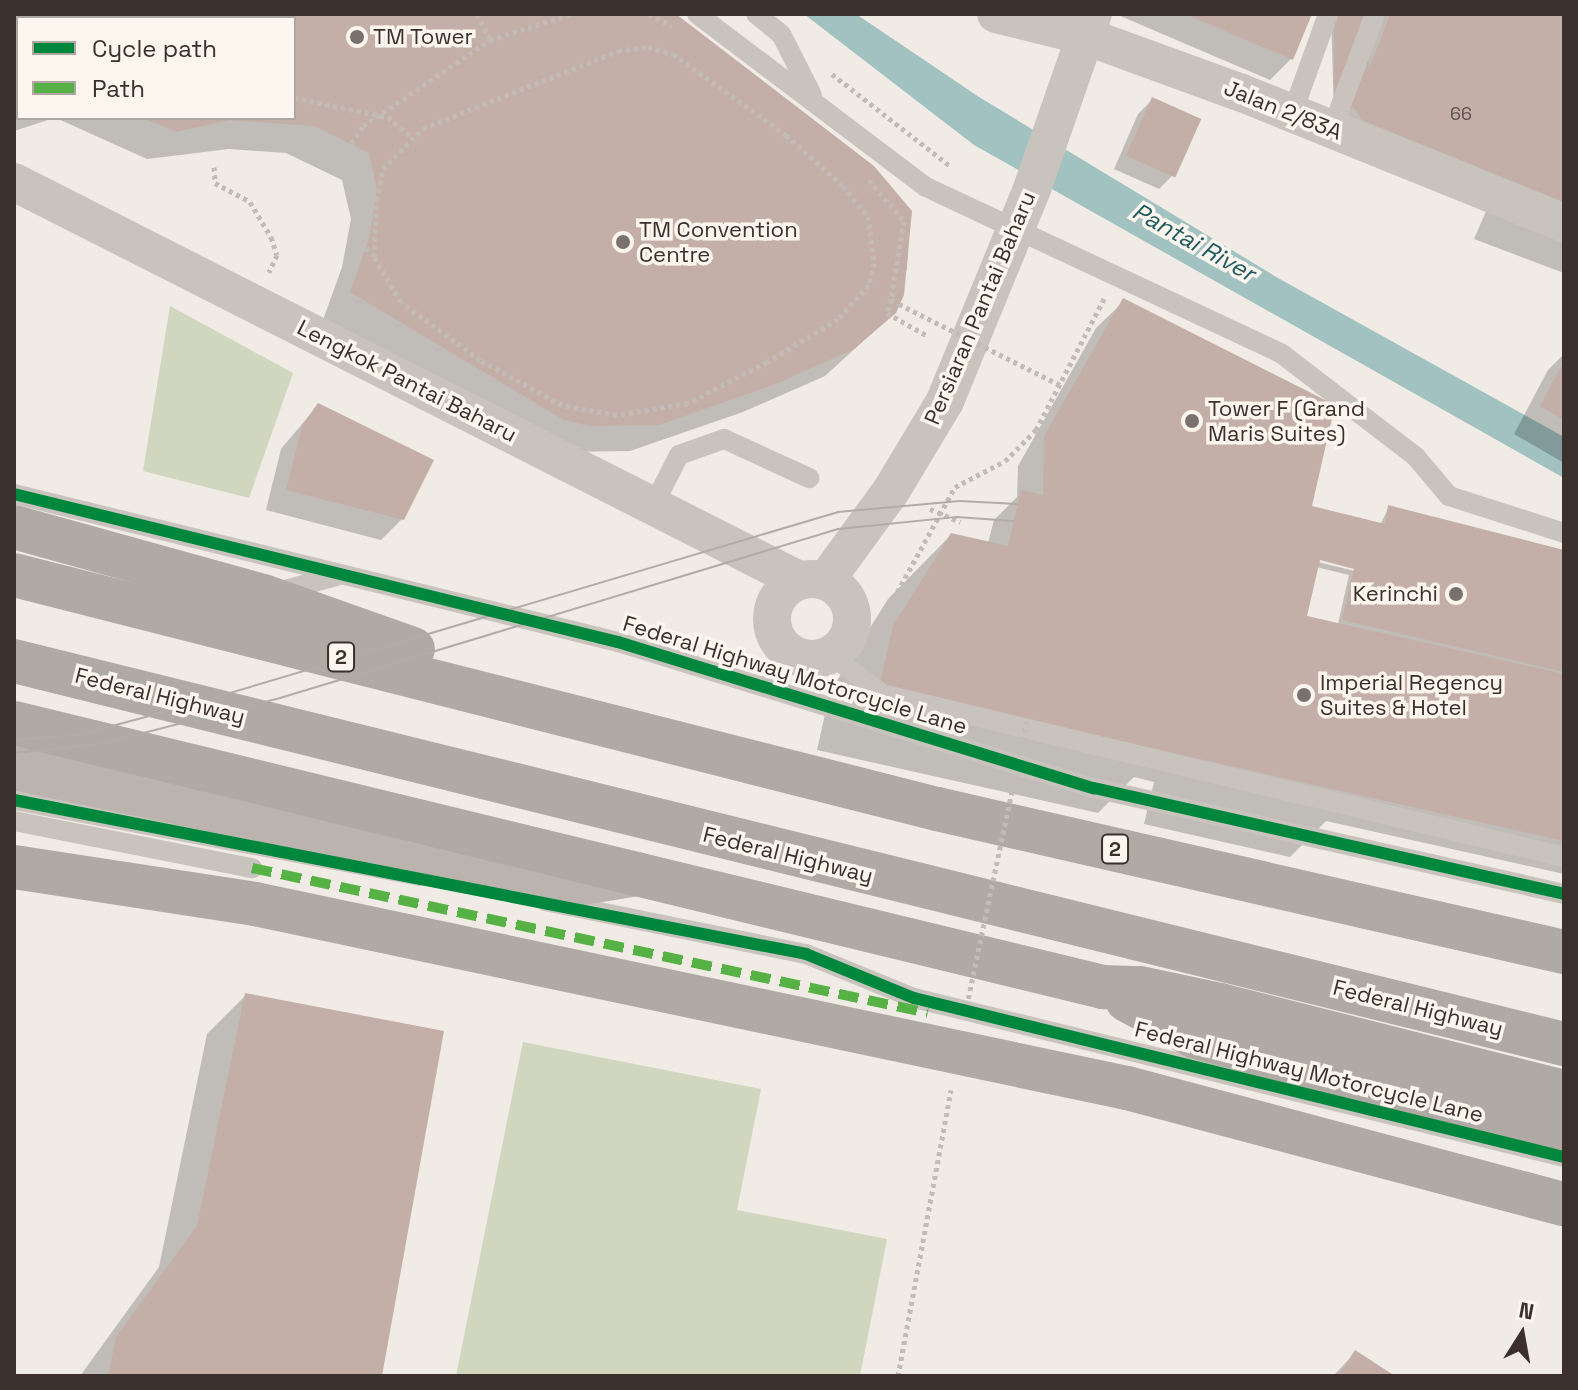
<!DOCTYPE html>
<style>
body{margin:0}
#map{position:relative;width:1578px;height:1390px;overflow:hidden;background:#f0ebe5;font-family:"Space Grotesk",sans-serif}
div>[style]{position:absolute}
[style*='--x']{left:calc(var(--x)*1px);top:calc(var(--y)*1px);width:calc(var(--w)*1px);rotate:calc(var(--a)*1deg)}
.green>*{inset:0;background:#d1d6bf}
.water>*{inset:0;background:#a1c2c1}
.shadow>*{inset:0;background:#0003}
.building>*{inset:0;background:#c3afa7;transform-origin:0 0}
.path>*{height:5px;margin-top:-2.5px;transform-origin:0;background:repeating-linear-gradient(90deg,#c2bbb6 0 4px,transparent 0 8px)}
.lane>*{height:20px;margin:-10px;padding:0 10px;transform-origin:10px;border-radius:10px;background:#c9c3be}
.street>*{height:38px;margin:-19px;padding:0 19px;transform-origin:19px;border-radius:19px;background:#c9c3be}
.street>.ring{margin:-19px;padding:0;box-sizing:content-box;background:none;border:38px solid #c9c3be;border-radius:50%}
.secondary>*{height:44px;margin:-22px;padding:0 22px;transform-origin:22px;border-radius:22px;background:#bab3ae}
.highway>*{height:44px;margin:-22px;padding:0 22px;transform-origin:22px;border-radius:22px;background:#afaaa4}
.tram>*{height:2px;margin:-1px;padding:0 1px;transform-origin:1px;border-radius:1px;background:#b1aca8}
.path-bridge>*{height:5px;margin-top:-2.5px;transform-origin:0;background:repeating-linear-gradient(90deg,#c2bbb6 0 4px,transparent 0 8px)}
.highway-bridge>*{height:44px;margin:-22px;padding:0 22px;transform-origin:22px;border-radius:22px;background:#afaaa4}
.quiet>*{height:10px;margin-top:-5px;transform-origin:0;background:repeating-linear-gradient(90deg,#57b246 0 20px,transparent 0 30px)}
.cycleway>*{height:12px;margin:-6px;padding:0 6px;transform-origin:6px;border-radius:6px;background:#00873e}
.dots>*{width:22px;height:22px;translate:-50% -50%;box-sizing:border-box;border:4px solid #fbf5ee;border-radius:50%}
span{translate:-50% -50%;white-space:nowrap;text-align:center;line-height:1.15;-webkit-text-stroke:7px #fbf5ee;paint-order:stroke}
.number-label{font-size:18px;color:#5d504a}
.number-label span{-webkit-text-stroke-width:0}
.shield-label span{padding:2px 6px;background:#fbf5ee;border:2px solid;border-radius:6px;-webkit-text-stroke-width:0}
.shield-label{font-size:20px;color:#3b302b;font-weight:700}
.poi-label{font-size:22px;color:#3b302b}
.left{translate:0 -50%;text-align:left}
.right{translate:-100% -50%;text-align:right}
.street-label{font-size:22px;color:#3b302b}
.water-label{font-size:24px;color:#1f5a5e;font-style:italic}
.frame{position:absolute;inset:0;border:16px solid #3b302b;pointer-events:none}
.legend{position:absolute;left:16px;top:16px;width:280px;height:104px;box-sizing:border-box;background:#fbf5ee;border:2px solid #aea6a0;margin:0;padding:10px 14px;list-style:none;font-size:24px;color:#3b302b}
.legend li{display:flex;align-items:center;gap:16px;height:40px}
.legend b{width:40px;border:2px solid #aea6a0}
.north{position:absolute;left:1482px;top:1294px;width:80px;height:80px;-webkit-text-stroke:6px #fbf5ee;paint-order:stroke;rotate:11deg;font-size:22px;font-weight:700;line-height:32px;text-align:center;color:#3b302b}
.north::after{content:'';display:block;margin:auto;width:28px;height:36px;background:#3b302b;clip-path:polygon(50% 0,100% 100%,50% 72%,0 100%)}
</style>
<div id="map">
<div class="green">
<i style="clip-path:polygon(170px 306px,293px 373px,249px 498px,143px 471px)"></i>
<i style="clip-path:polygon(523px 1042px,761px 1089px,737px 1210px,887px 1239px,860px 1376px,456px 1376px)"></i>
</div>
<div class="water">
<i style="clip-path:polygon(804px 14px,856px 14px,979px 97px,1278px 278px,1564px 437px,1564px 478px,974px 145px)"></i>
</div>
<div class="shadow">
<i style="clip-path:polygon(14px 14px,673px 14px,910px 211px,907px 268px,895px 312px,825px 376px,743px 412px,630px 451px,560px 452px,323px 320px,342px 267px,351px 219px,342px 180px,286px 153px,229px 149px,147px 159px,56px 118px,294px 118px,294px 18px,18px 18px,18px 118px,54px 118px,14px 131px)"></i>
<i style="clip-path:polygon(1310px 14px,1291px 59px,1270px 80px,1118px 15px)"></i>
<i style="clip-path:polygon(1331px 14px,1564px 14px,1564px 273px,1474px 239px,1487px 209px,1335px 148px)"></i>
<i style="clip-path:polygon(1152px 100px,1173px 175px,1159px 189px,1114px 169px,1138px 114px)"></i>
<i style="clip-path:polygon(evenodd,1124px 301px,1308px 512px,1380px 525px,1389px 507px,1564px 553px,1564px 874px,1326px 821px,1290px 857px,1144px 824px,1154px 782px,1134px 777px,1098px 813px,817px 750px,830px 692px,888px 599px,951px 535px,988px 543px,994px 520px,1017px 497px,1018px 466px,1096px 328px,1124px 301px,1318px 558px,1364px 569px,1363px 573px,1318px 562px,1318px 558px,1124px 301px,1316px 567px,1349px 575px,1338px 624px,1305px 617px,1316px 567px)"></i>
<i style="clip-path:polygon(1564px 354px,1564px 463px,1514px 434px,1548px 370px)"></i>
<i style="clip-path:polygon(318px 405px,402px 519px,381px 540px,266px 510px,281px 449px)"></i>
<i style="clip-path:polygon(246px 995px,377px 1376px,80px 1376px,159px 1267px,207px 1034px)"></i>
<i style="clip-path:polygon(1355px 1353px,1391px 1376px,1333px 1376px)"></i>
</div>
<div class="building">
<i style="clip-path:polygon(14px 14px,676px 14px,874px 166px,912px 211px,904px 295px,896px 313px,854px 349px,773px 385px,659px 425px,589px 426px,564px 420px,350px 292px,369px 238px,377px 190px,369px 153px,314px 126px,229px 120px,176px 132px,144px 118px,294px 118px,294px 18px,18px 18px,18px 62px)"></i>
<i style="clip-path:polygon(1185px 14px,1312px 14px,1293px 60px)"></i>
<i style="left:1334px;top:14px;width:35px;height:94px"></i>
<i style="clip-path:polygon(1390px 14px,1564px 14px,1564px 202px,1362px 120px,1354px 108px)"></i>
<i style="left:1152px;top:97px;width:54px;height:64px;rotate:24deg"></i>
<i style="clip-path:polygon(1123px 298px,1335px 405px,1312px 506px,1385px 524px,1388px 505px,1564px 550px,1564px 672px,1342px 620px,1354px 569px,1320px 560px,1307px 616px,1564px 674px,1564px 841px,879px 687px,893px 626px,951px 533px,1008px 546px,1021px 490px,1043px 495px,1044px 436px)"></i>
<i style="clip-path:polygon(1564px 361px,1564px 420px,1540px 406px)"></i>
<i style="clip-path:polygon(318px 403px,434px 460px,404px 520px,286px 490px,302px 426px)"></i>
<i style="clip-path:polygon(245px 993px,444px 1031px,382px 1376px,108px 1376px,116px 1337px,197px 1226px)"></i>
<i style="clip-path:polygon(1355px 1350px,1395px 1376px,1338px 1376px)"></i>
</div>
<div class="path">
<i style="--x:477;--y:14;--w:29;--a:63"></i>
<i style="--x:649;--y:14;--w:26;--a:28"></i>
<i style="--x:648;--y:47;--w:26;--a:16"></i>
<i style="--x:673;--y:54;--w:139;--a:35.6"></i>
<i style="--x:786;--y:135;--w:76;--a:41.8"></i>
<i style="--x:843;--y:186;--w:39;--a:50"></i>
<i style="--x:868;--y:216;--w:47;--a:82.7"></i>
<i style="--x:874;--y:263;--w:23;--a:103"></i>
<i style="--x:869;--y:285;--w:46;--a:132.4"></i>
<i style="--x:838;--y:319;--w:83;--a:148.8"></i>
<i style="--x:767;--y:362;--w:89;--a:152.6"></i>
<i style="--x:688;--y:403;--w:72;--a:170.4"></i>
<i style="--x:617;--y:415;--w:56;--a:-169.7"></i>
<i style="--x:562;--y:405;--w:94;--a:-151.2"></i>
<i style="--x:480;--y:360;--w:98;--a:-143.7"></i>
<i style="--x:401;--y:302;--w:52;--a:-121"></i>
<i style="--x:374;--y:257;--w:57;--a:-87"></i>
<i style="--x:377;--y:200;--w:32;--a:-79"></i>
<i style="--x:383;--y:169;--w:57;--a:-45.7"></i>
<i style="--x:423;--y:128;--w:210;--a:-21.5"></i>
<i style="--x:618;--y:51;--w:30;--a:-8"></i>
<i style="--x:832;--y:74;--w:150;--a:37.9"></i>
<i style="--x:294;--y:98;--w:96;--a:11.4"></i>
<i style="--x:388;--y:117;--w:30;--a:41"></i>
<i style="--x:347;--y:150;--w:29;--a:-56"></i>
<i style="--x:363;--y:126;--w:153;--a:-34.1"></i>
<i style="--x:490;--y:40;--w:85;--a:-17.8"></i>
<i style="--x:214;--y:167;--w:16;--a:86"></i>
<i style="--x:215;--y:183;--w:40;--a:28"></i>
<i style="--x:250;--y:202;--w:41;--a:59"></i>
<i style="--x:271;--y:237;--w:19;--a:72"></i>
<i style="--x:277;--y:255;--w:19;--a:115"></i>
<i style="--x:869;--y:180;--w:54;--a:49.5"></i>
<i style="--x:904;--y:221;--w:79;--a:99.5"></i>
<i style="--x:891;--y:299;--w:9;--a:32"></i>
<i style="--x:361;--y:242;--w:19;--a:47"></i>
<i style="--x:891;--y:299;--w:15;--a:106"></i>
<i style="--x:887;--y:313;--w:45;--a:29.4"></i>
<i style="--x:930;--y:509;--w:33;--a:23"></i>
<i style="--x:875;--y:655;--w:28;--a:-84"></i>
<i style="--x:878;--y:627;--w:160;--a:-61.2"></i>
<i style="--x:955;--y:487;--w:56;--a:-27.5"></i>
<i style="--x:1005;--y:461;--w:44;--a:-45"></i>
<i style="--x:1036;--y:430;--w:150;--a:-62.6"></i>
</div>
<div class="lane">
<i style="--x:697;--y:14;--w:287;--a:37.1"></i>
<i style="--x:926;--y:187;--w:393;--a:25.1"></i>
<i style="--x:1282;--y:354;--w:169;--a:37.5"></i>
<i style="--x:1416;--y:457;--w:51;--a:49.8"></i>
<i style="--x:1449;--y:496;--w:121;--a:17.8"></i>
<i style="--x:756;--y:14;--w:32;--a:39"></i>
<i style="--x:781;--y:34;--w:68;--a:63.1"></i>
<i style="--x:1292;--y:114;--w:106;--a:-70.2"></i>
<i style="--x:1332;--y:129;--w:123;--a:-69.5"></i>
<i style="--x:14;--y:494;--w:622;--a:13.77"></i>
<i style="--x:618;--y:642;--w:498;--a:17.1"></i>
<i style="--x:1094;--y:788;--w:482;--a:12.7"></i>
<i style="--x:653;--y:506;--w:57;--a:-63"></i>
<i style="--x:679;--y:455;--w:48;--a:-19.6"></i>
<i style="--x:724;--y:439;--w:94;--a:24.6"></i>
<i style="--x:274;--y:593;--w:68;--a:-15.3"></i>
<i style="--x:831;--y:655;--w:64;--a:37.4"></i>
<i style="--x:882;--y:694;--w:701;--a:13.44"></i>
<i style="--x:14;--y:800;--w:413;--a:10.6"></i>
<i style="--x:14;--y:821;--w:243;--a:11.2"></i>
<i style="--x:545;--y:901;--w:266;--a:11.5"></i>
<i style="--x:806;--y:954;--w:117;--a:22.2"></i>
<i style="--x:914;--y:998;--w:669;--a:13.75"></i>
</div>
<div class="street">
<i style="--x:996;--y:14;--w:92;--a:13.9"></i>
<i style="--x:1085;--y:36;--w:167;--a:20"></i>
<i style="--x:1242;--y:93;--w:347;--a:22"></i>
<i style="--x:14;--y:182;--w:880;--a:26.89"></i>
<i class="ring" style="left:772px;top:579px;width:42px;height:42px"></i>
<i style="--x:826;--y:580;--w:110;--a:-53.9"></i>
<i style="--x:891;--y:491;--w:105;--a:-59"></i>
<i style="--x:945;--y:401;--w:232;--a:-67.7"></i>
<i style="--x:1033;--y:186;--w:182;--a:-70.8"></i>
</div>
<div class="secondary">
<i style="--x:14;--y:768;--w:568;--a:11.88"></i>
<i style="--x:570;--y:885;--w:68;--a:-9.3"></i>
</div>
<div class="highway">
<i style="--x:14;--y:527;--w:258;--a:15.5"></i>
<i style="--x:263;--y:596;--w:159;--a:19.5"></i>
<i style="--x:14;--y:575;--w:952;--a:14.23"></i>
<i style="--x:937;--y:809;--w:643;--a:12.85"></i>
<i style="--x:14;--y:661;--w:1597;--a:13.88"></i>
<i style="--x:14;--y:723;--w:1121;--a:13.63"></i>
<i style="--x:1103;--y:987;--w:37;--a:2"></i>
<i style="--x:1140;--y:988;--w:82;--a:12"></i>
<i style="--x:1220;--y:1005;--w:355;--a:14.2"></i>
<i style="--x:1127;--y:1000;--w:78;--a:28.2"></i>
<i style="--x:1196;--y:1037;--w:380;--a:14.6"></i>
<i style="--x:1127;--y:1088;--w:452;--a:14.9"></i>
</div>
<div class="tram">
<i style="--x:14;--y:740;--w:64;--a:-4.5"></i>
<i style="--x:78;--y:735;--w:101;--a:-14.9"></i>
<i style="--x:176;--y:709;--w:691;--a:-16.57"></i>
<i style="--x:838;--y:512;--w:122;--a:-5.2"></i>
<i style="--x:960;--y:501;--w:57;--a:3"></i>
<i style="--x:14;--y:753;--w:86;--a:-6"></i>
<i style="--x:100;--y:744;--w:186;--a:-14.3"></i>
<i style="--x:280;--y:698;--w:583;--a:-16.85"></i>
<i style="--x:838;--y:529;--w:120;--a:-5.8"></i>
<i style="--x:957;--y:517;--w:56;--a:4.1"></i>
</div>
<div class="path-bridge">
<i style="--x:899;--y:304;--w:191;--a:26.7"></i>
<i style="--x:965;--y:1014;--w:299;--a:-78.1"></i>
<i style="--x:898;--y:1376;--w:291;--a:-79.5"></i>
</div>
<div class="highway-bridge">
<i style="--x:14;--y:867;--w:244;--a:8.7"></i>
<i style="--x:255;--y:904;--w:891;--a:11.92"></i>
</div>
<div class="quiet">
<i style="--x:252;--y:868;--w:691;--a:12.11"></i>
</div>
<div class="cycleway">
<i style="--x:14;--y:494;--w:622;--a:13.77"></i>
<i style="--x:618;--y:642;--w:498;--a:17.1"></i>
<i style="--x:1094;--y:788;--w:482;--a:12.7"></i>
<i style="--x:14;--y:800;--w:807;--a:11"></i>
<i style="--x:806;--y:954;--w:117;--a:22.2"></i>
<i style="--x:914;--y:998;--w:669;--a:13.75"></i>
</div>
<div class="dots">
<i style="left:357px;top:37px;background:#7a716c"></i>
<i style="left:623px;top:242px;background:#7a716c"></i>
<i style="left:1192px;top:421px;background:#7a716c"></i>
<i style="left:1456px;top:594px;background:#7a716c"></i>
<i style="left:1304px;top:695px;background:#7a716c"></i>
</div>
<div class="number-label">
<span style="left:1461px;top:114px">66</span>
</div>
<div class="shield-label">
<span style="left:341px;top:657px">2</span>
<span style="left:1115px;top:849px">2</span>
</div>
<div class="poi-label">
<span class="left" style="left:373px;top:37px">TM Tower</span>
<span class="left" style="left:639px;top:242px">TM Convention<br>Centre</span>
<span class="left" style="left:1208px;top:421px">Tower F (Grand<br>Maris Suites)</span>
<span class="right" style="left:1438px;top:594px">Kerinchi</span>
<span class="left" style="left:1320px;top:695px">Imperial Regency<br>Suites &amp; Hotel</span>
</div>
<div class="street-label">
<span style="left:1283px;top:110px;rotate:22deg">Jalan 2/83A</span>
<span style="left:980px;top:308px;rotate:-67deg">Persiaran Pantai Baharu</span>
<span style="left:407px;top:381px;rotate:27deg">Lengkok Pantai Baharu</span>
<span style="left:795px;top:675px;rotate:17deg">Federal Highway Motorcycle Lane</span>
<span style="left:160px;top:696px;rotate:14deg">Federal Highway</span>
<span style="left:788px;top:855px;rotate:14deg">Federal Highway</span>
<span style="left:1418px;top:1008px;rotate:14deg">Federal Highway</span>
<span style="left:1309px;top:1072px;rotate:14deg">Federal Highway Motorcycle Lane</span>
</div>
<div class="water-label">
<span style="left:1194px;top:242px;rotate:29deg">Pantai River</span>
</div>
<div class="frame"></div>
<ul class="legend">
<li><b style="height:10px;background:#00873e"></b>Cycle path</li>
<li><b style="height:10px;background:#57b246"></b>Path</li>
</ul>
<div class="north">N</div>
</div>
